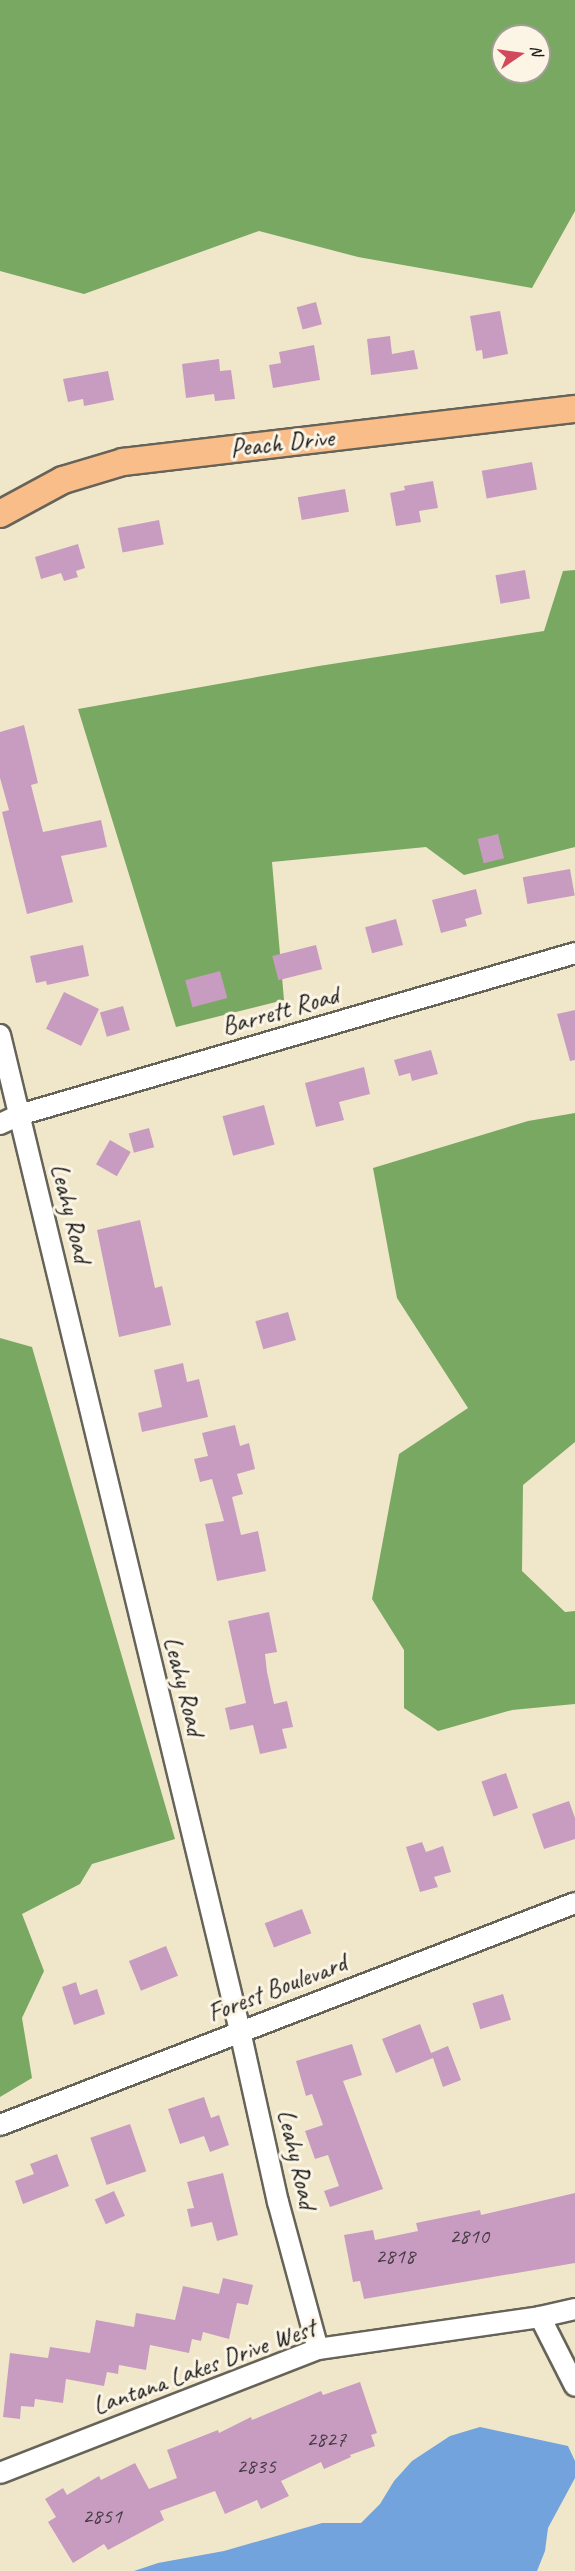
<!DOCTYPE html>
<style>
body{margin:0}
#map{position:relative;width:575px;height:2571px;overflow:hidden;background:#f0e7ca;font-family:Caveat,sans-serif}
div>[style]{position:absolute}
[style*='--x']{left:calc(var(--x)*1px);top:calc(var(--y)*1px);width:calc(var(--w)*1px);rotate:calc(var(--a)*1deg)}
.forest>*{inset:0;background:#79a862}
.water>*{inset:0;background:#72a3dd}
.building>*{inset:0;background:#c89cc0;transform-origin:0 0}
.roads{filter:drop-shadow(2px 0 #666359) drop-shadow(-2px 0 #666359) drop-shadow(0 2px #666359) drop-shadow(0 -2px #666359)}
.minor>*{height:20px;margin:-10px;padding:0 10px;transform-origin:10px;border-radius:10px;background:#fff}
.major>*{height:26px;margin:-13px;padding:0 13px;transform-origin:13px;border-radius:13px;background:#f8bd89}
span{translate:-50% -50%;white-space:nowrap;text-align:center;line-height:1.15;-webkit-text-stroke:6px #fcf5e5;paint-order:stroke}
.number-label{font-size:22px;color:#473c45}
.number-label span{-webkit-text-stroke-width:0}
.street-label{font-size:26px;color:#1c1c1c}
.north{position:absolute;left:491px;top:24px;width:60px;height:60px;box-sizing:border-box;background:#fcf5e5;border:2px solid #a29e95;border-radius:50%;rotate:77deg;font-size:16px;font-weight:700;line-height:24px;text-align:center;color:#1c1c1c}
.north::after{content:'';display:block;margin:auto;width:21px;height:27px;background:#d1495b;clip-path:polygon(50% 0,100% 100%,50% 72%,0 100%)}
</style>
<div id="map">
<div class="forest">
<i style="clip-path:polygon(evenodd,0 0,575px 0,575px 211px,532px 288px,358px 257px,259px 231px,84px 294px,0 271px,0 0,503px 36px,539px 36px,539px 72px,503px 72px,503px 36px)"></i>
<i style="clip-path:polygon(575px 570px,575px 847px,464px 875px,426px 847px,272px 862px,284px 1000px,176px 1027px,78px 709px,319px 666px,544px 631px,563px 571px)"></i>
<i style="clip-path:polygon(575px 1113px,575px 1442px,523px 1485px,522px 1571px,565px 1612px,575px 1611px,575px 1704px,512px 1710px,438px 1731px,404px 1708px,404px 1650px,372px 1599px,399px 1454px,468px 1408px,397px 1298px,373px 1168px,528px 1121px)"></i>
<i style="clip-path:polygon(0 1338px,32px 1347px,175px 1839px,92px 1864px,80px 1884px,22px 1914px,44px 1971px,22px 2018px,32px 2078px,0 2097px)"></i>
</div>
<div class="water">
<i style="clip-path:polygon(480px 2427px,568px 2446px,575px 2461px,575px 2478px,548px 2528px,545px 2551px,537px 2571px,134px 2571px,158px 2563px,224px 2551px,322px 2523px,361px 2523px,380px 2504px,394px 2481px,412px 2461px,450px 2436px)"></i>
</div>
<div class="building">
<i style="left:316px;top:302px;width:23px;height:20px;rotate:75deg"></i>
<i style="clip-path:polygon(500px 311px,508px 354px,483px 359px,482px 350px,476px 351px,470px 316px)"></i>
<i style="clip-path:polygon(390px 336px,392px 354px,414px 350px,418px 369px,371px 375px,367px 339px)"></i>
<i style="clip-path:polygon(314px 345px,320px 380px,273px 388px,269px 365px,281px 363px,279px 352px)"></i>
<i style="clip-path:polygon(219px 359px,220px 371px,231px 370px,235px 399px,215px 401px,214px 394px,186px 398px,182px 364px)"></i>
<i style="clip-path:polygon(108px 371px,114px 400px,84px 406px,83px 399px,68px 402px,63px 379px)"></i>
<i style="left:532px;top:462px;width:28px;height:51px;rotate:80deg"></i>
<i style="clip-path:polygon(433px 481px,438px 508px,419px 511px,421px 522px,396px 526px,390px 493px,405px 490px,404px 486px)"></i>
<i style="left:345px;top:489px;width:23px;height:48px;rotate:80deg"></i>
<i style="left:159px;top:520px;width:25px;height:42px;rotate:79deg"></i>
<i style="clip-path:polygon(78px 544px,85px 568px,76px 571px,78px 577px,64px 581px,61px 573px,41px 579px,35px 557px)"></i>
<i style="left:525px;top:570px;width:29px;height:30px;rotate:80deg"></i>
<i style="clip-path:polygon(24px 725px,38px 783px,31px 785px,43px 832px,101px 820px,107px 847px,61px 856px,73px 902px,27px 914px,2px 812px,9px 810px,0 778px,0 732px)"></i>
<i style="left:498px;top:834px;width:25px;height:21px;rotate:76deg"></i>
<i style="left:570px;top:869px;width:27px;height:48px;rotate:80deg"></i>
<i style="clip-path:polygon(476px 889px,482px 914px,465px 919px,467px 926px,441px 933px,432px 900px)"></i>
<i style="left:396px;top:919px;width:27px;height:32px;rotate:75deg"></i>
<i style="clip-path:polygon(83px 945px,89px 976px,47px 985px,46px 981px,36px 983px,30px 956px)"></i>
<i style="left:316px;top:945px;width:25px;height:45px;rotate:76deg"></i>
<i style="left:220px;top:971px;width:28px;height:36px;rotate:75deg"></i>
<i style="left:64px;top:992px;width:39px;height:41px;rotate:26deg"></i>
<i style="left:123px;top:1006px;width:25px;height:24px;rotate:74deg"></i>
<i style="clip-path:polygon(575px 1010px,575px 1060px,570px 1061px,557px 1014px)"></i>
<i style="clip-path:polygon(431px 1050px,438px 1074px,412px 1081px,410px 1073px,399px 1076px,394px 1060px)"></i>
<i style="clip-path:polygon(364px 1067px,370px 1094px,339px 1102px,344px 1120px,316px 1127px,305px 1083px)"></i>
<i style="left:264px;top:1105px;width:41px;height:43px;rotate:75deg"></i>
<i style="left:149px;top:1128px;width:20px;height:21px;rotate:75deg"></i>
<i style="left:110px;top:1140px;width:24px;height:28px;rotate:30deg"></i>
<i style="clip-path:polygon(140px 1220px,155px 1288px,162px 1286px,171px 1325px,119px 1337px,97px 1230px)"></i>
<i style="left:288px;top:1312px;width:29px;height:34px;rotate:74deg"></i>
<i style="clip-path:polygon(183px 1363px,187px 1382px,199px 1379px,208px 1417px,142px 1432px,138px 1413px,162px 1407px,154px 1370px)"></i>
<i style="clip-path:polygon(235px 1425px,240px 1446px,249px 1443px,255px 1469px,237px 1474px,243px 1494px,232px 1497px,241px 1535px,258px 1531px,266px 1571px,217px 1581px,205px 1524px,224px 1521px,212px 1479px,200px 1482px,194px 1459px,208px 1456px,202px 1433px)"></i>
<i style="clip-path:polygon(269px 1612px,277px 1652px,265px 1654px,267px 1672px,274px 1704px,287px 1701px,293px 1727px,282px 1729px,287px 1748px,260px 1754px,253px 1725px,230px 1730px,225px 1708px,246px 1703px,228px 1621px)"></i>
<i style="left:506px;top:1773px;width:37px;height:26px;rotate:71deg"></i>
<i style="clip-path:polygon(569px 1801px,575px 1818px,575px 1839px,544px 1849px,532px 1814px)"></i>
<i style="clip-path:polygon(422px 1842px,426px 1852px,443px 1846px,451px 1872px,434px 1877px,438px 1887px,420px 1892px,406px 1847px)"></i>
<i style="left:302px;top:1909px;width:26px;height:40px;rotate:69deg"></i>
<i style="left:166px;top:1946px;width:32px;height:40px;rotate:68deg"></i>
<i style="clip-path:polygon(76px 1982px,80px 1995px,97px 1989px,105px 2014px,74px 2025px,62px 1987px)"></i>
<i style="left:503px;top:1994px;width:27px;height:32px;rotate:73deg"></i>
<i style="clip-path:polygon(420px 2024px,431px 2053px,448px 2046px,461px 2080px,443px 2087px,433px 2058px,396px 2073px,382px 2039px)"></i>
<i style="clip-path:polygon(352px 2044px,362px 2075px,343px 2081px,383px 2189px,330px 2207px,324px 2191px,339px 2186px,328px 2155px,315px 2159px,305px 2131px,323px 2125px,312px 2094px,306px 2096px,296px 2061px)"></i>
<i style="clip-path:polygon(204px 2097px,211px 2118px,219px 2115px,229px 2145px,210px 2152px,204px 2136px,180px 2144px,168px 2109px)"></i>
<i style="left:130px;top:2124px;width:50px;height:42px;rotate:71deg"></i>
<i style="clip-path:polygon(57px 2154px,69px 2186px,23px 2204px,15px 2181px,34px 2174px,30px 2164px)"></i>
<i style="clip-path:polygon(223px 2173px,238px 2235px,217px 2241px,212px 2222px,191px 2227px,187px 2209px,194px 2208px,187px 2182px)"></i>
<i style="left:114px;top:2191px;width:27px;height:21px;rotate:66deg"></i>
<i style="clip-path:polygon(575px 2193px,575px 2263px,364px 2299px,360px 2281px,353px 2282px,344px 2235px,373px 2230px,375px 2240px,418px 2231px,416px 2223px,480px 2210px,481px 2215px)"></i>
<i style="clip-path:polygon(223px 2278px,253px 2285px,248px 2305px,237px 2303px,229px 2339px,203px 2332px,201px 2341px,192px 2339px,189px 2353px,150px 2345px,146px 2370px,119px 2365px,118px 2374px,107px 2372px,104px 2386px,66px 2379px,63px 2403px,35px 2399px,34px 2407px,21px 2406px,20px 2419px,3px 2417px,10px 2353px,48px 2358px,50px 2347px,90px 2353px,96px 2320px,134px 2327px,136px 2313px,175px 2320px,183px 2286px,219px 2294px)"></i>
<i style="clip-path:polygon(360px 2382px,377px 2433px,371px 2435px,375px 2446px,350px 2455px,351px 2457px,324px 2469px,321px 2462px,281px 2481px,289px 2496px,261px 2509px,257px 2500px,225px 2514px,215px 2491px,160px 2511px,164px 2520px,108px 2550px,104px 2544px,73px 2563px,48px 2522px,56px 2517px,45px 2499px,63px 2488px,67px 2495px,99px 2476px,101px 2480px,135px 2463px,149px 2489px,177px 2478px,167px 2450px,218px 2430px,219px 2433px,251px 2417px,252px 2420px,321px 2391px,323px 2395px)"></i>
</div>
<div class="roads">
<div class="minor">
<i style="--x:0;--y:1035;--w:1025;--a:76.45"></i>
<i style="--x:240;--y:2031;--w:175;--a:77.5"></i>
<i style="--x:278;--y:2202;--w:152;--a:74.8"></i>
<i style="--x:0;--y:1124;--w:21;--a:-25"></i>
<i style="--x:19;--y:1115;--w:579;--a:-16.24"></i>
<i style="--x:0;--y:2125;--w:616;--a:-21.11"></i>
<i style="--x:540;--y:2317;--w:77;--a:63.1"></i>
<i style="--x:0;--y:2473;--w:341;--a:-21.3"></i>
<i style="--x:318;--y:2349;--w:224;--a:-8.2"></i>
<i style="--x:540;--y:2317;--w:36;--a:-13"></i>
</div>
<div class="major">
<i style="--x:0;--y:514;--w:72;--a:-28.4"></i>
<i style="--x:63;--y:480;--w:63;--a:-16.7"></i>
<i style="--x:123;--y:462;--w:455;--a:-6.7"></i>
</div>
</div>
<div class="number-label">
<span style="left:469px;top:2237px">2810</span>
<span style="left:395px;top:2257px">2818</span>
<span style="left:326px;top:2440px">2827</span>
<span style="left:256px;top:2467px">2835</span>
<span style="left:102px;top:2517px">2851</span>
</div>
<div class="street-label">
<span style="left:282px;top:443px;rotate:-6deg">Peach Drive</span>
<span style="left:280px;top:1011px;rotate:-16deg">Barrett Road</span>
<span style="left:71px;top:1213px;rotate:76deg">Leahy Road</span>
<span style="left:184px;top:1686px;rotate:76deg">Leahy Road</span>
<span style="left:277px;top:1988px;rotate:-21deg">Forest Boulevard</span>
<span style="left:297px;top:2159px;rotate:77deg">Leahy Road</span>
<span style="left:204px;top:2367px;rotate:-20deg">Lantana Lakes Drive West</span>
</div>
<div class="north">N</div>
</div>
